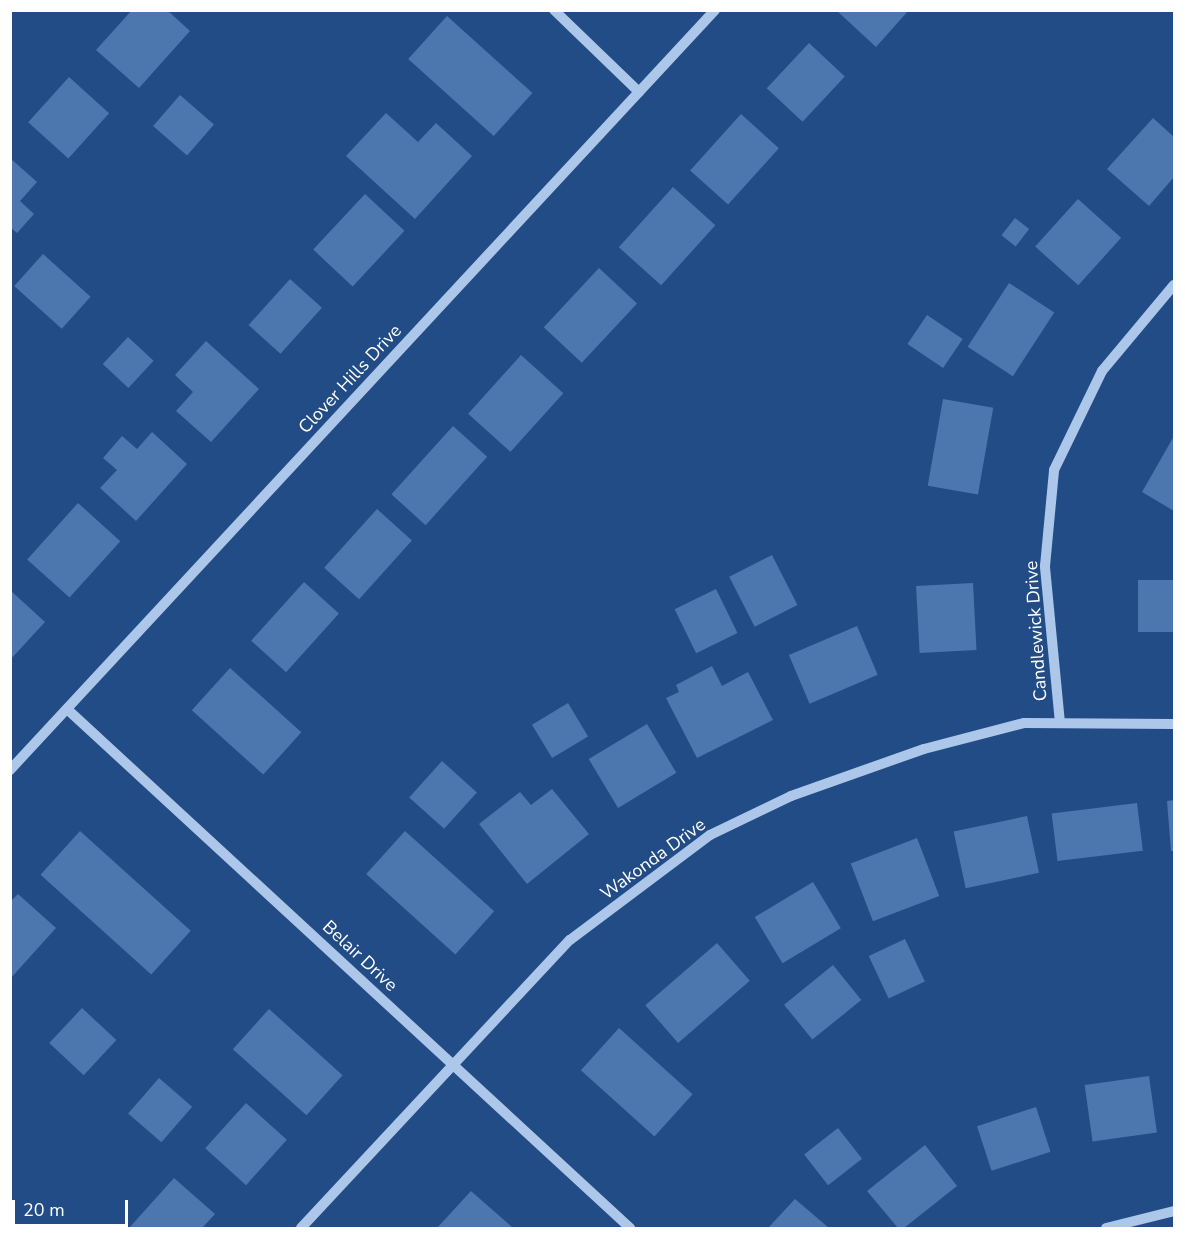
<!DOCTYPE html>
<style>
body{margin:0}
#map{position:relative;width:1185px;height:1239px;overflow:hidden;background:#224c86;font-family:"Nunito Sans",sans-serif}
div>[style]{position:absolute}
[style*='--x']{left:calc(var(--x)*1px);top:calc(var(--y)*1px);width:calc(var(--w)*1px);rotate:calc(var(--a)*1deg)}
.building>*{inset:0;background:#4b76ae;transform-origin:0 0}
.minor>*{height:10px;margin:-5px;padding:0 5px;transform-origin:5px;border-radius:5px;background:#acc7e9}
span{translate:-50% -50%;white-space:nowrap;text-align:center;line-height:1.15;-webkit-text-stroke:4.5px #224c86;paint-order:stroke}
.street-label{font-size:18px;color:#fff}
.frame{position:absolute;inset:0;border:12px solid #fff;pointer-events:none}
.scale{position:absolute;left:12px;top:1200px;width:116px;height:27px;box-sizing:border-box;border:3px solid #fff;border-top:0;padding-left:8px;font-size:18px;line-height:21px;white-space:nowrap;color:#fff;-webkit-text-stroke:4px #224c86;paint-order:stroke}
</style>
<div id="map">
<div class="building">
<i style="clip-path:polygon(132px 10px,167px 10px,190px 31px,139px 88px,96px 50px)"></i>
<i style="clip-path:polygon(836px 10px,909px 10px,876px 47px)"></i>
<i style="left:447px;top:16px;width:115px;height:58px;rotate:42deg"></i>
<i style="left:809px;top:43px;width:49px;height:62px;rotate:43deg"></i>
<i style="left:69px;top:77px;width:54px;height:61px;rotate:42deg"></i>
<i style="left:180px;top:95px;width:45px;height:41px;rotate:41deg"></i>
<i style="clip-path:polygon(386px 113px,418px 142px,436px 123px,472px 156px,415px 219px,346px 156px)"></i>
<i style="left:741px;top:114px;width:51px;height:76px;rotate:42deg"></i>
<i style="clip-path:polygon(1153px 118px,1174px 137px,1174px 177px,1149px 206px,1107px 169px)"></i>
<i style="clip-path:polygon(10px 158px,37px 182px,20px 201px,34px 214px,17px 233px,10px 227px)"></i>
<i style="left:673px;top:187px;width:57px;height:81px;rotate:42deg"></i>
<i style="left:365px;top:194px;width:54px;height:76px;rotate:43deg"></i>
<i style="left:1078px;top:199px;width:58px;height:64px;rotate:42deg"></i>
<i style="left:1015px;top:218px;width:18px;height:22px;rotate:38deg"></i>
<i style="left:43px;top:254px;width:64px;height:43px;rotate:42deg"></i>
<i style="left:599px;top:268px;width:52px;height:81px;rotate:43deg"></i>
<i style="left:290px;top:279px;width:43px;height:62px;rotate:42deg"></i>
<i style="left:1009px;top:283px;width:54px;height:76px;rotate:33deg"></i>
<i style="left:927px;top:315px;width:43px;height:35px;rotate:34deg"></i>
<i style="left:128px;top:337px;width:35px;height:37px;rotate:43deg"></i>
<i style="clip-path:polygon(206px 341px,259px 389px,211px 442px,176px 411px,193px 392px,175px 375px)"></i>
<i style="left:521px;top:355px;width:57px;height:79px;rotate:42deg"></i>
<i style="left:943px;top:399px;width:51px;height:88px;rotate:10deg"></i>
<i style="left:453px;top:426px;width:46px;height:92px;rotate:42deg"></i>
<i style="clip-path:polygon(152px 432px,187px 464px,136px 521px,100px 488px,117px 470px,103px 458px,122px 436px,137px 449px)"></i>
<i style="clip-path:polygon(1174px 436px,1174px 511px,1142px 492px)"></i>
<i style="left:78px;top:503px;width:57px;height:76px;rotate:42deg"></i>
<i style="left:377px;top:509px;width:47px;height:79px;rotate:42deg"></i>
<i style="left:772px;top:555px;width:56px;height:48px;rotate:63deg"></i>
<i style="left:1174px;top:580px;width:52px;height:36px;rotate:90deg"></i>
<i style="left:304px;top:582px;width:47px;height:79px;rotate:42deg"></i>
<i style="left:973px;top:583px;width:67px;height:57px;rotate:87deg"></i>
<i style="left:716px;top:589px;width:49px;height:46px;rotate:64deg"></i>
<i style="clip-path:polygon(10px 590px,45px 622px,10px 660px)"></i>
<i style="left:857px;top:626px;width:53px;height:74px;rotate:67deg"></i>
<i style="clip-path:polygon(712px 666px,722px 686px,748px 672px,773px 720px,697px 758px,666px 698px,679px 692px,676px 685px)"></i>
<i style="left:230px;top:668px;width:96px;height:57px;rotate:42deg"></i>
<i style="left:568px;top:703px;width:39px;height:42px;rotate:59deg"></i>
<i style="left:647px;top:724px;width:57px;height:68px;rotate:59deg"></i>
<i style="left:442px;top:761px;width:47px;height:49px;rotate:42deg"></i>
<i style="clip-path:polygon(552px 789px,589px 834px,527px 884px,479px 824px,520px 792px,531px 805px)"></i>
<i style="clip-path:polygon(1174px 800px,1174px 851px,1171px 851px,1167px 801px)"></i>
<i style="left:1137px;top:803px;width:48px;height:86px;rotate:83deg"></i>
<i style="left:1027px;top:816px;width:58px;height:75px;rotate:78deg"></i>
<i style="left:80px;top:831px;width:149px;height:59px;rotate:42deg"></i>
<i style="left:405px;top:831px;width:120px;height:58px;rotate:42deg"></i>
<i style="left:917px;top:838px;width:62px;height:71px;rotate:69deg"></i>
<i style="left:813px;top:882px;width:54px;height:68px;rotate:59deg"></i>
<i style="clip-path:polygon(18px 894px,56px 928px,10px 979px,10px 902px)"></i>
<i style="left:905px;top:939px;width:47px;height:40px;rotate:65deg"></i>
<i style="left:717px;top:943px;width:50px;height:95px;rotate:49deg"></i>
<i style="left:833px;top:965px;width:45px;height:63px;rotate:51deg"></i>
<i style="left:82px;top:1008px;width:47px;height:48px;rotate:43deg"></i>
<i style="left:269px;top:1009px;width:99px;height:54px;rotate:42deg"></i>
<i style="left:619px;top:1028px;width:99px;height:57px;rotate:42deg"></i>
<i style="left:1149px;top:1076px;width:57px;height:65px;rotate:82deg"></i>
<i style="left:159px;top:1078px;width:44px;height:47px;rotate:41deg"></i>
<i style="left:246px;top:1103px;width:55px;height:61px;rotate:42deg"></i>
<i style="left:1036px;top:1107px;width:47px;height:62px;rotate:72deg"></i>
<i style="left:838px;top:1128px;width:39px;height:43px;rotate:52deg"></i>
<i style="clip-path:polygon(925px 1145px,957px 1186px,904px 1228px,898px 1228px,867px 1191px)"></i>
<i style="clip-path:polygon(174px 1178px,215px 1214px,202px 1228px,129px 1228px)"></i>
<i style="clip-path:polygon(471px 1191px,513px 1228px,437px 1228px)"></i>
<i style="clip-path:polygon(795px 1199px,829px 1228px,768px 1228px)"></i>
</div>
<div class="minor">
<i style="--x:554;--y:10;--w:118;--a:44"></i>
<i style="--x:67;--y:709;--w:766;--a:42.67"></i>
<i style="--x:1060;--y:723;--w:158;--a:-95.5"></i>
<i style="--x:1045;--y:566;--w:96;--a:-84.6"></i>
<i style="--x:1054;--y:470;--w:110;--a:-64.1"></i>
<i style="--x:1102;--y:371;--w:112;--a:-50.1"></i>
<i style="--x:10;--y:770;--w:1037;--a:-47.15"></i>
<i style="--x:301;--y:1228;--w:394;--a:-47"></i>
<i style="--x:570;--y:940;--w:175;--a:-36.9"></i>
<i style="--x:710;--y:835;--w:90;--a:-25.7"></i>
<i style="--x:791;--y:796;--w:141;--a:-19.5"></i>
<i style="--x:924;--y:749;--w:103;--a:-14.6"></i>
<i style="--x:1024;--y:723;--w:150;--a:0.4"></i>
<i style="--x:1106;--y:1228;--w:70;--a:-14"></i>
</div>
<div class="street-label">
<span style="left:350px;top:379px;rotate:-47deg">Clover Hills Drive</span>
<span style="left:1036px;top:631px;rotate:-94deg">Candlewick Drive</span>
<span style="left:653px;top:859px;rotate:-36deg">Wakonda Drive</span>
<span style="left:360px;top:956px;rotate:43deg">Belair Drive</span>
</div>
<div class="frame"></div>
<div class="scale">20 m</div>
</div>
